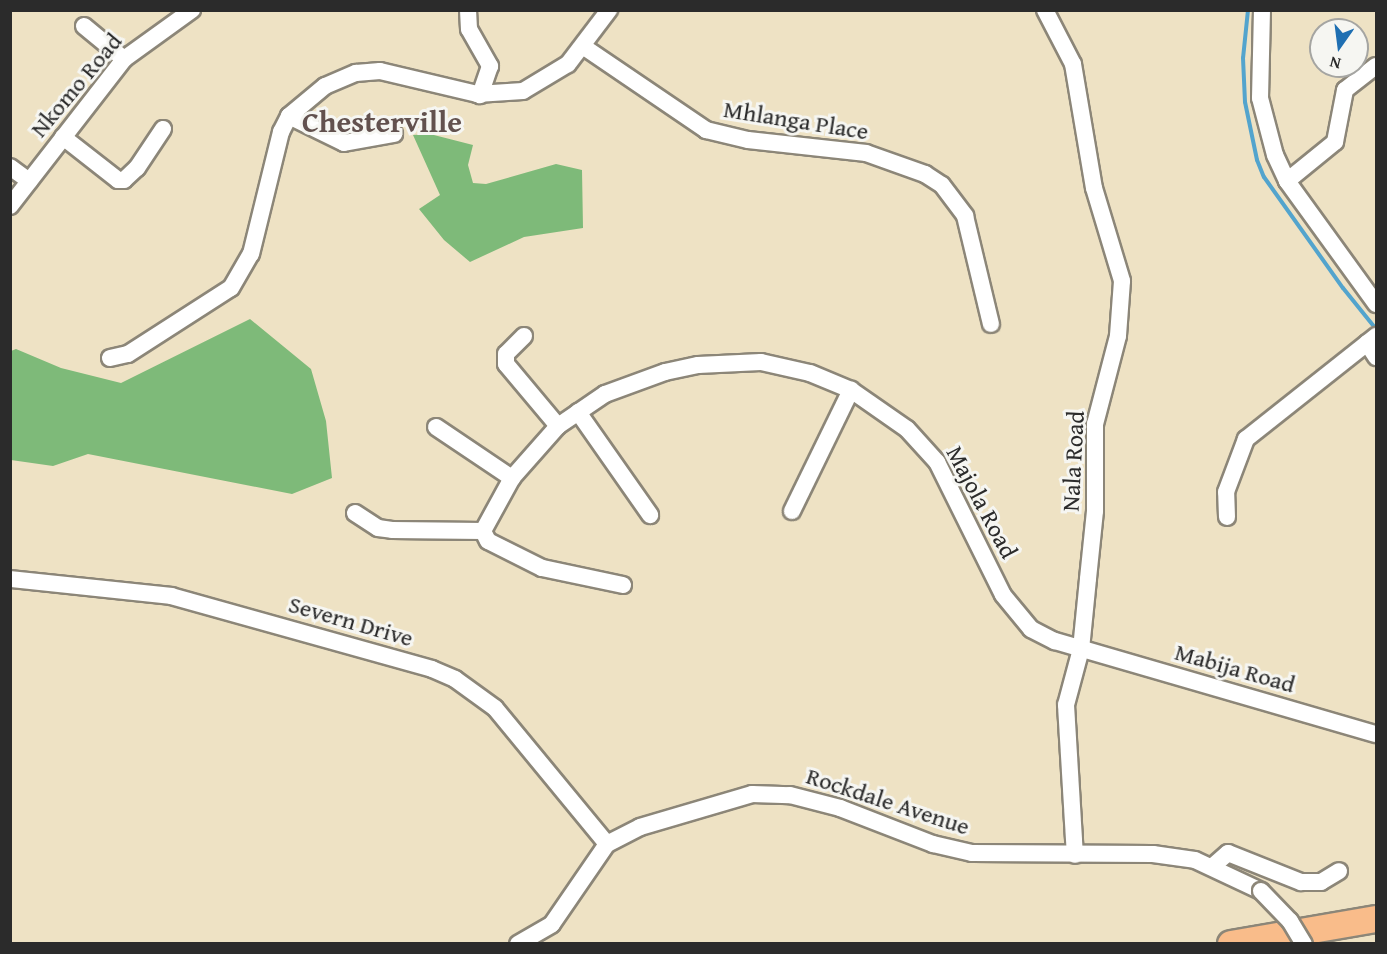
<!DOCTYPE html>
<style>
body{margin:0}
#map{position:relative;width:1387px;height:954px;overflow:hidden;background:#eee2c4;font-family:"Gentium Book Plus",serif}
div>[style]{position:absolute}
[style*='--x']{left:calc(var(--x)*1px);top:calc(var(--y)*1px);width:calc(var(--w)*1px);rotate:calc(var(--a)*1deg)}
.forest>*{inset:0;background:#7eba79}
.stream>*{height:4px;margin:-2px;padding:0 2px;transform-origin:2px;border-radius:2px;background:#53a4cd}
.roads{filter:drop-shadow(2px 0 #8c8678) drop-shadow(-2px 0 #8c8678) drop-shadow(0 2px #8c8678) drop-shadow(0 -2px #8c8678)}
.minor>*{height:16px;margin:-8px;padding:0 8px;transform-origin:8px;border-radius:8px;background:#fff}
.highway>*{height:26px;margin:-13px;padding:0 13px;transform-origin:13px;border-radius:13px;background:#f9bc8a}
.bridges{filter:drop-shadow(2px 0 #8c8678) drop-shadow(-2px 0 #8c8678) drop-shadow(0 2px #8c8678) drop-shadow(0 -2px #8c8678)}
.minor-bridge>*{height:16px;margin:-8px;padding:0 8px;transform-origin:8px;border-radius:8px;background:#fff}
span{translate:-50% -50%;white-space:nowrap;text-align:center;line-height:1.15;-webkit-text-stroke:6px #f6f6f2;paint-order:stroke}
.street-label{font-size:24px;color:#2b2b2b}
.district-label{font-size:30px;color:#62514e;font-weight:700}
.frame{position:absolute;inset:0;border:12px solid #2b2b2b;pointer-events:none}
.north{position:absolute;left:1309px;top:18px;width:60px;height:60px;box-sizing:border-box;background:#f6f6f2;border:2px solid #a5a5a2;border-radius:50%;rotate:194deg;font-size:16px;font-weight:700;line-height:24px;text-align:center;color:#2b2b2b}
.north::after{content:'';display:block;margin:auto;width:21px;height:27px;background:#1f6fb2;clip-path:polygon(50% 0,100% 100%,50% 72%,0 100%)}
</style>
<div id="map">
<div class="forest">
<i style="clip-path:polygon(430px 134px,473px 145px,468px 165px,473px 183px,486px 184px,556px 164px,582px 170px,583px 228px,524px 237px,470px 262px,444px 240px,419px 209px,440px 195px,413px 135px)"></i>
<i style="clip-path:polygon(250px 319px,311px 369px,326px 421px,332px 478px,292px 494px,88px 454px,53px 466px,11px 460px,11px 351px,16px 349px,61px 368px,121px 383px)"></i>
</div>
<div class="stream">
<i style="--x:1248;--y:10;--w:48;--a:95.9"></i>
<i style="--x:1243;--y:58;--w:44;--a:87.4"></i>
<i style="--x:1245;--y:102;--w:59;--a:78.3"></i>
<i style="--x:1257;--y:160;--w:18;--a:68"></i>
<i style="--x:1264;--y:177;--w:136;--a:54.6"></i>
<i style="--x:1343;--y:288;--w:53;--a:51.2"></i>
</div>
<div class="roads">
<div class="minor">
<i style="--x:468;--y:10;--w:19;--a:87"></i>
<i style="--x:469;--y:29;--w:43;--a:60.4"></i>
<i style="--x:490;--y:66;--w:31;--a:109"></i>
<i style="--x:1045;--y:10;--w:61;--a:62.6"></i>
<i style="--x:1073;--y:64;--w:126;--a:80.4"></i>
<i style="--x:1094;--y:188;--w:97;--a:73.2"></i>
<i style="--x:1122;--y:281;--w:55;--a:94.2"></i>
<i style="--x:1118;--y:336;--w:91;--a:104.6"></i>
<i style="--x:1095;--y:424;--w:87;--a:90"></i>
<i style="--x:1095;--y:511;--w:68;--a:95.9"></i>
<i style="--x:1088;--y:579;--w:70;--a:95.7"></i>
<i style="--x:1081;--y:649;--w:58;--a:105"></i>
<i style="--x:1066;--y:705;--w:150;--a:86.6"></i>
<i style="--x:1262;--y:10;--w:88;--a:91.3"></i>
<i style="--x:1260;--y:98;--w:59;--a:75.3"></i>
<i style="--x:1275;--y:155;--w:29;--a:65"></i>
<i style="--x:1287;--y:181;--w:152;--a:54.1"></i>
<i style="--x:84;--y:26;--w:52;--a:39.5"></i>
<i style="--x:584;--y:47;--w:148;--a:34.2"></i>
<i style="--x:706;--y:130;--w:43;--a:13.4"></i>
<i style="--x:748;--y:140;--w:119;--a:6.3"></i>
<i style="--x:866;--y:153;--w:63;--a:19.6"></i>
<i style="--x:925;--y:174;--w:20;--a:33"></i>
<i style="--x:942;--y:185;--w:39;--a:53"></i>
<i style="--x:965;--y:216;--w:111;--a:76.5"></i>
<i style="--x:289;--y:116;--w:61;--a:26.1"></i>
<i style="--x:344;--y:143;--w:51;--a:-10.2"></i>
<i style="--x:63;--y:137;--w:70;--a:38"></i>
<i style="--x:118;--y:180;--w:6;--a:0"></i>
<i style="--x:124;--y:180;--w:18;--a:-43"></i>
<i style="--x:137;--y:168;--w:47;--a:-56.3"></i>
<i style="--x:10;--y:167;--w:24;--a:36"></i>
<i style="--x:1287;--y:181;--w:62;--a:-39.1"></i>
<i style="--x:1335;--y:142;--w:53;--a:-79.1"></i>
<i style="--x:1345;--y:90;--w:39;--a:-38"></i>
<i style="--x:10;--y:206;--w:186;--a:-52.2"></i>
<i style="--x:124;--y:59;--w:84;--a:-35.8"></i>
<i style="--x:524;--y:336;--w:25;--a:135"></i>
<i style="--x:506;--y:354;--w:10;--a:90"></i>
<i style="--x:506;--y:364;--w:81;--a:50"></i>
<i style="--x:1367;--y:343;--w:17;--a:57"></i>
<i style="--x:110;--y:358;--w:18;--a:-13"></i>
<i style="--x:128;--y:354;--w:122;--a:-32.7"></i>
<i style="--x:231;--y:288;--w:39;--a:-60"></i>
<i style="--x:251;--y:254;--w:126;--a:-76.2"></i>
<i style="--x:281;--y:132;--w:18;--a:-63"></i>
<i style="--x:289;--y:116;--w:47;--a:-39.8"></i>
<i style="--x:325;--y:86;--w:34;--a:-23"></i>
<i style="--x:356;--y:73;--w:24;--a:-5"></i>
<i style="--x:380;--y:71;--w:100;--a:13.3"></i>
<i style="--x:477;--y:94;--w:46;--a:-3.7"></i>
<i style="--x:523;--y:91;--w:52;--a:-31"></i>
<i style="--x:568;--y:64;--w:68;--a:-52.8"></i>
<i style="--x:578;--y:412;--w:126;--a:55"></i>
<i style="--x:436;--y:427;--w:92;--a:33.9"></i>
<i style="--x:792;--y:511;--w:135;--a:-64"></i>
<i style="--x:355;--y:513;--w:27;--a:33"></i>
<i style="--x:378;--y:528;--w:14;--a:8"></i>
<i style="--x:392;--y:530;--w:91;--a:0.6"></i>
<i style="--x:1227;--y:517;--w:25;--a:-92"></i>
<i style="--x:1226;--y:492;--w:57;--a:-69.3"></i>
<i style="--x:1246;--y:439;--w:166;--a:-38.4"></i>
<i style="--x:10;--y:579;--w:162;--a:6"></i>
<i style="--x:171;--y:596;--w:271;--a:15.6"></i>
<i style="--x:432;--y:669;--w:25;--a:23"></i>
<i style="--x:455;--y:679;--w:49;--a:35.9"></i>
<i style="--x:495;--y:708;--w:176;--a:50.5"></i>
<i style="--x:623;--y:585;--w:83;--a:-168.1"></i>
<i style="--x:542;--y:568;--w:60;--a:-153.4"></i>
<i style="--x:488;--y:541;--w:11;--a:-117"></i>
<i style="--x:483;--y:531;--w:60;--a:-61.3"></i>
<i style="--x:512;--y:478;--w:69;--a:-48.5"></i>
<i style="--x:558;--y:426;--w:57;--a:-34.2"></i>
<i style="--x:605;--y:394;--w:64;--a:-20.1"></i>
<i style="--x:665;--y:372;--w:34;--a:-12"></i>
<i style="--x:698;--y:365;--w:63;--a:-2.7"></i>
<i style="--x:761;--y:362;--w:50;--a:12.7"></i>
<i style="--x:810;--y:373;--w:44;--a:22.5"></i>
<i style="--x:851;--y:390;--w:68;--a:34.9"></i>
<i style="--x:907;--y:429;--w:45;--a:47.7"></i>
<i style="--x:937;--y:462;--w:148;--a:63.6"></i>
<i style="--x:1003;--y:595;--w:44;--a:50.5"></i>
<i style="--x:1031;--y:629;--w:27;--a:27"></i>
<i style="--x:1055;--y:641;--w:334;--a:16.2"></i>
<i style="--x:1213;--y:866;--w:20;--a:-41"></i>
<i style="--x:1228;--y:853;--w:79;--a:21.7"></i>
<i style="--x:1301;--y:882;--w:20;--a:0"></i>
<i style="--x:1321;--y:882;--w:21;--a:-31"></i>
<i style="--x:518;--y:944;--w:39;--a:-30"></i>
<i style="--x:552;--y:924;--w:97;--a:-55.5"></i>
<i style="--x:607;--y:844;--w:37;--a:-27"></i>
<i style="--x:640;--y:827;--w:117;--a:-16.4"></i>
<i style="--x:752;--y:794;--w:38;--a:2"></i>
<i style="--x:790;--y:795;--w:52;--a:14.6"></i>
<i style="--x:840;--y:808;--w:100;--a:21.2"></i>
<i style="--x:933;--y:844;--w:40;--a:13"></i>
<i style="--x:972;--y:853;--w:181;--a:0.3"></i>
<i style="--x:1153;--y:854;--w:42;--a:8.1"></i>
<i style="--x:1195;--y:860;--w:73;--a:25.2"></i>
</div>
<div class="highway">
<i style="--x:1231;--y:944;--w:147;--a:-9.8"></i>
</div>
</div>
<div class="bridges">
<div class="minor-bridge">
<i style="--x:1261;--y:891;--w:42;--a:46"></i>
<i style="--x:1290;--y:921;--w:27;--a:59"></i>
</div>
</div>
<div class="street-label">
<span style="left:76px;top:85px;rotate:-50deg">Nkomo Road</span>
<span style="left:796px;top:120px;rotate:9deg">Mhlanga Place</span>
<span style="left:1073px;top:461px;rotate:-87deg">Nala Road</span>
<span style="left:982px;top:502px;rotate:62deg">Majola Road</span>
<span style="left:351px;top:621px;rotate:16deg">Severn Drive</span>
<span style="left:1235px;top:668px;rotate:16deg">Mabija Road</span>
<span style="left:888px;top:801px;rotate:18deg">Rockdale Avenue</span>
</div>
<div class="district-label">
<span style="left:382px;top:121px">Chesterville</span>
</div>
<div class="frame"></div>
<div class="north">N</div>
</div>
